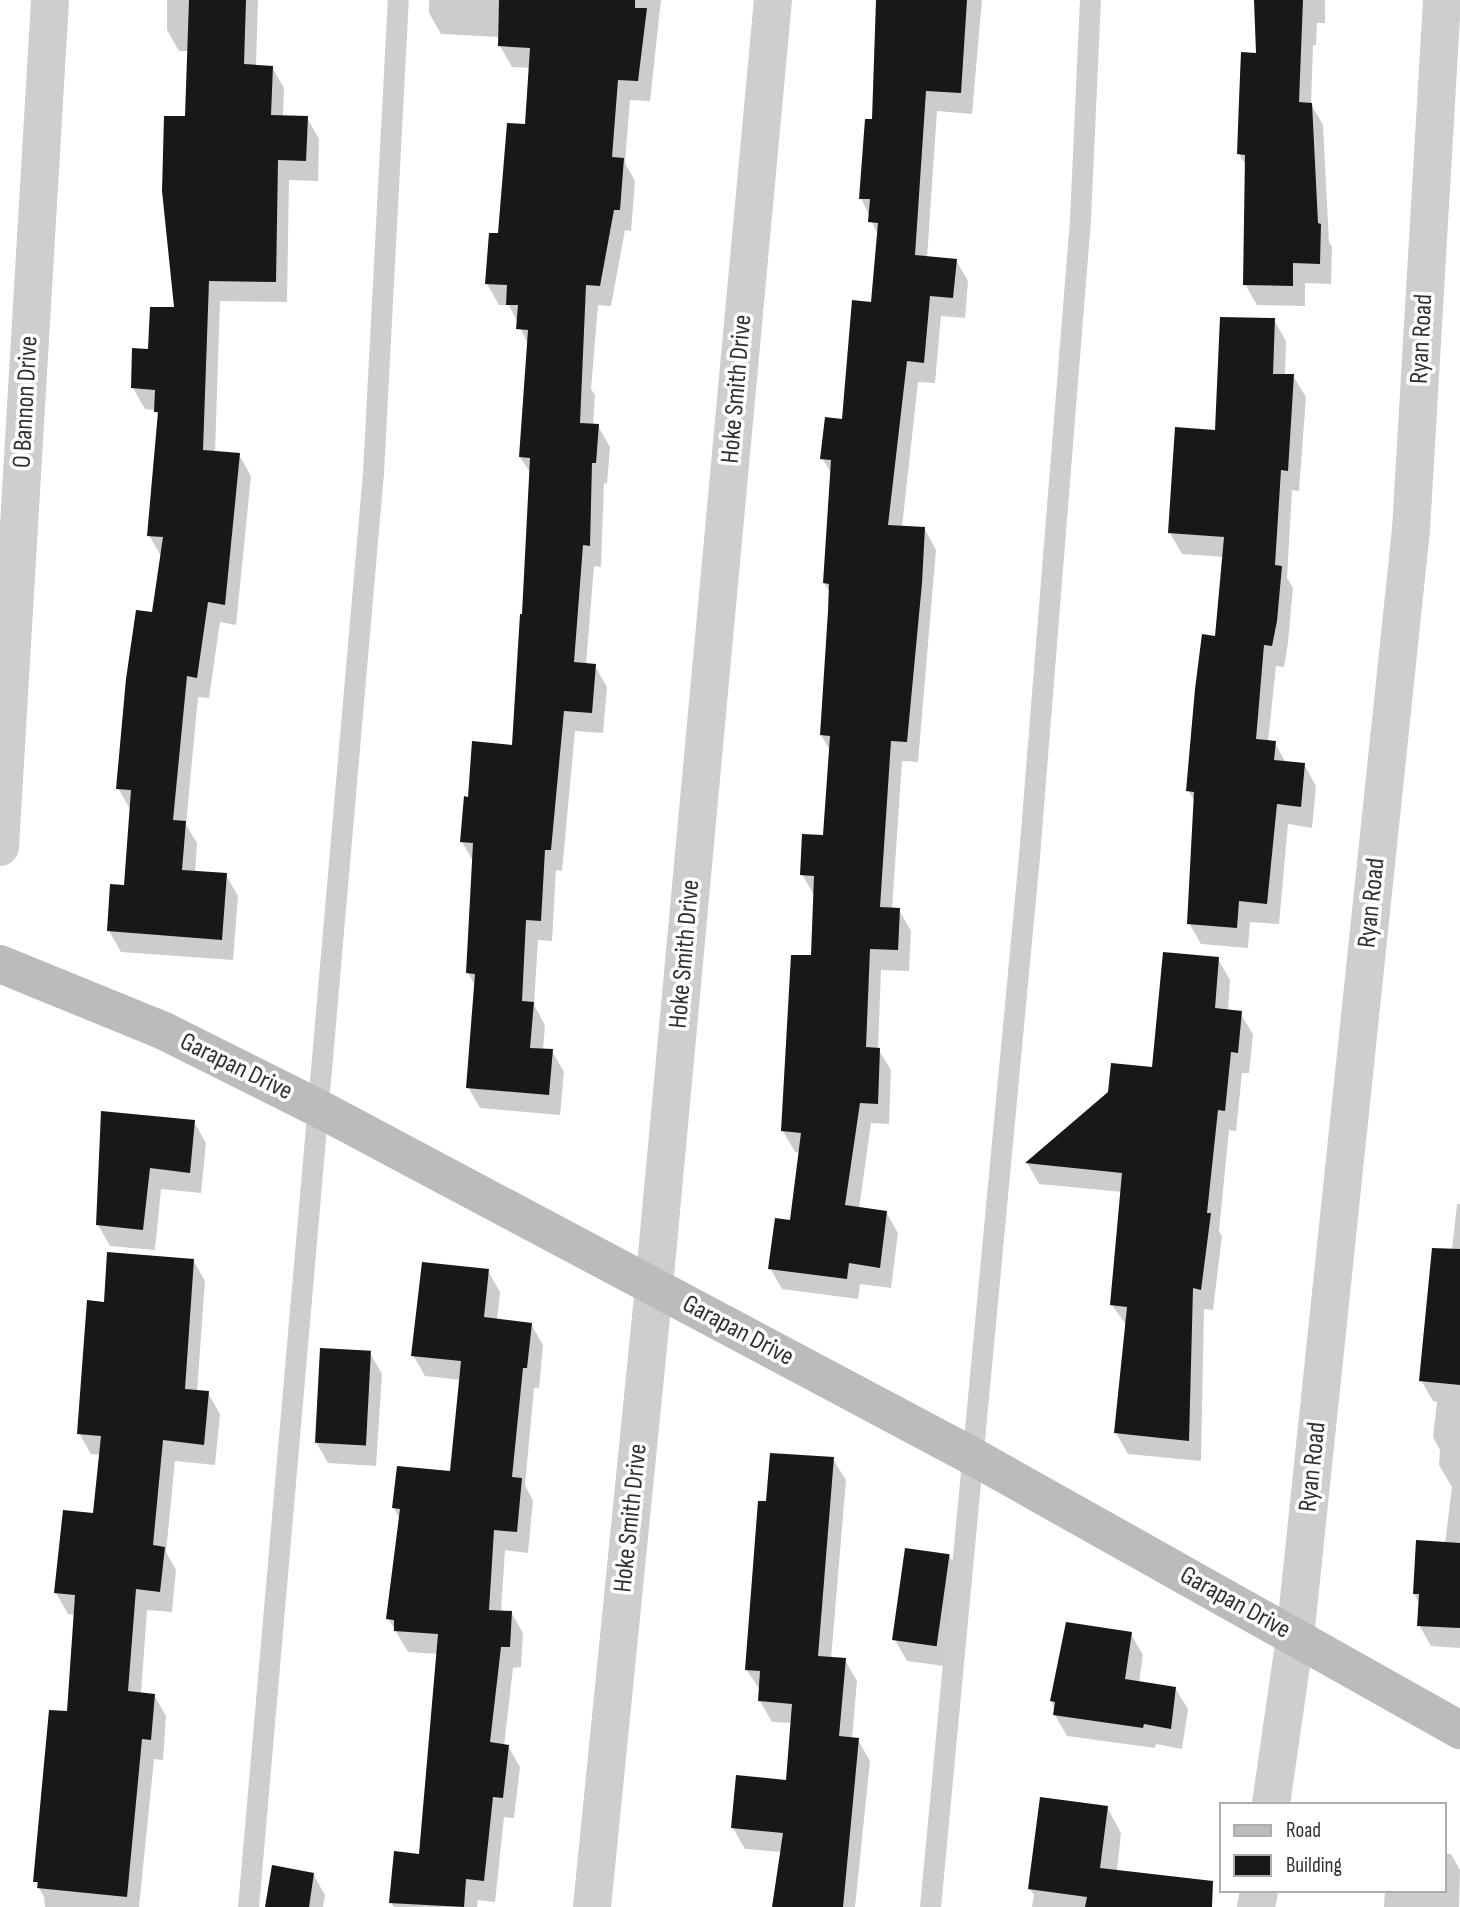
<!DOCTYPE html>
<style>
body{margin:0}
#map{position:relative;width:1460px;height:1907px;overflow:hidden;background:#fff;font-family:"Sofia Sans Condensed",sans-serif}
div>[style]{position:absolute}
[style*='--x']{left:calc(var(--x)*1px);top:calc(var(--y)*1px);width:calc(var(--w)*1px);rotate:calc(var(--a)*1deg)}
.shadow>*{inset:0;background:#0003}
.building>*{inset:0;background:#181818;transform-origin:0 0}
.lane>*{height:21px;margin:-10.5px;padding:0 10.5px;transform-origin:10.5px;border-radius:10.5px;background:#cecece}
.street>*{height:38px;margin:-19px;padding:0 19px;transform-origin:19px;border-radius:19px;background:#cecece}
.secondary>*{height:38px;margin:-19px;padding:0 19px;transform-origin:19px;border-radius:19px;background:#bbb}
span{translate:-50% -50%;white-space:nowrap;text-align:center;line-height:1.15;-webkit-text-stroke:7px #fff;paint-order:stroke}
.street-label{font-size:26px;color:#313131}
.legend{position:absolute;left:1219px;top:1802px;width:228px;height:91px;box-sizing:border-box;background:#fff;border:2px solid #adadad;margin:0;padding:9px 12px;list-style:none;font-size:21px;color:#313131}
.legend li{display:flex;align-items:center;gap:14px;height:35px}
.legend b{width:35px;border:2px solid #adadad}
</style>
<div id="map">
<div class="shadow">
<i style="clip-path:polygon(167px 0,258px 0,256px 67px,272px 67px,284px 88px,283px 117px,307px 118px,319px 139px,318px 181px,289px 180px,287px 302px,220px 301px,215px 453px,239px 455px,251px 476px,236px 625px,220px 622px,209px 698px,198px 697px,186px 825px,197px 843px,195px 872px,226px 875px,238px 896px,233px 960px,121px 952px,109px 931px,125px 887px,130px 809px,118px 788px,153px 614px,161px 556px,149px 535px,159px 417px,155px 410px,145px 409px,133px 388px,150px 350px,176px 309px,189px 51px,179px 51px,167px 30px)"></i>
<i style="clip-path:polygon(429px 0,661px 0,650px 101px,630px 100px,625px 163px,635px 181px,631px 231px,625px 230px,611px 306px,598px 305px,591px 389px,595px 395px,593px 426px,598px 426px,610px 447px,607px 484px,604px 483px,601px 567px,594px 566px,586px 665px,595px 666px,607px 687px,603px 733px,575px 731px,562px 871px,556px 870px,552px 941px,538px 940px,534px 1005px,545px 1025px,543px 1050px,552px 1051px,564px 1072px,560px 1115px,480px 1108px,468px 1087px,476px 987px,468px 973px,474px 863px,462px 842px,470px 799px,514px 747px,531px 474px,520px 457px,529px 346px,509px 305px,499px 305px,487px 284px,527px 126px,531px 68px,512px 67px,500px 46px,500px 37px,441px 34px,429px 13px)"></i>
<i style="clip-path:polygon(878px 0,982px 0,972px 114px,937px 111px,927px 258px,956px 260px,968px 281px,965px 318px,941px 316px,935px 383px,918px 382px,902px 527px,924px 528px,936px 550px,918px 762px,902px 761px,892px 910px,899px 910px,911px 931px,909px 971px,881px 970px,878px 1049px,891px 1070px,889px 1124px,871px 1123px,859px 1209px,886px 1212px,898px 1233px,891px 1288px,860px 1284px,858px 1299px,782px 1289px,770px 1268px,791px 1222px,800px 1152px,795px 1152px,783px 1131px,812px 957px,815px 897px,802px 874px,825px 837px,831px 752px,821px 735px,831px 594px,824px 583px,832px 474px,822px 458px,844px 421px,873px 303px,879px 237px,861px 198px,874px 121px)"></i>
<i style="clip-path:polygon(1256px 0,1325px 0,1325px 23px,1317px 23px,1316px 45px,1313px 45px,1311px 104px,1323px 125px,1329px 242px,1332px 247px,1331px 284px,1305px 283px,1305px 306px,1257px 305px,1245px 284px,1247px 167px,1239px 154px,1257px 55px)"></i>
<i style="clip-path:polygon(1274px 320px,1286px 341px,1285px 376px,1293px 376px,1306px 397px,1299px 491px,1292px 490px,1287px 578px,1293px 588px,1288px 643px,1284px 667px,1276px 666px,1268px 742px,1275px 743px,1286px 763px,1304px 764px,1316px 786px,1312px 828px,1288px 824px,1279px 924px,1250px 922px,1248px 948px,1201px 944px,1189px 923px,1195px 802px,1188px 790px,1217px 638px,1224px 557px,1182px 554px,1170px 533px)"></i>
<i style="clip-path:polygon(1218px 959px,1230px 980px,1228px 1011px,1240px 1013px,1253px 1034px,1249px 1073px,1242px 1073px,1236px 1131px,1229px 1130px,1219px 1231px,1222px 1236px,1213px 1310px,1204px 1309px,1201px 1461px,1128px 1454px,1116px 1433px,1127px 1326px,1112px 1305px,1122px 1192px,1039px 1184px,1028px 1164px,1109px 1093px,1153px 1069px)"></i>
<i style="clip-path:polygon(103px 1113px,194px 1122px,206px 1143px,201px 1193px,161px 1189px,155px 1250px,110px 1246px,98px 1225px)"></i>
<i style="clip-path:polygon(1457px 1204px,1460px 1204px,1460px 1648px,1431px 1646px,1419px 1625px,1420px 1604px,1414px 1594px,1445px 1544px,1452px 1487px,1439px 1465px,1440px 1450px,1433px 1437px,1437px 1402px,1433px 1401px,1421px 1380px,1444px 1323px)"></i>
<i style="clip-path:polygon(193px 1260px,205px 1281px,197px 1392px,208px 1393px,220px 1414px,215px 1465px,175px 1461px,166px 1552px,176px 1570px,172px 1612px,147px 1610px,141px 1694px,154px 1695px,166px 1716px,163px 1760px,154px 1759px,139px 1907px,45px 1907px,44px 1897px,35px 1881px,68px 1713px,75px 1615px,68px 1614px,56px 1593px,95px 1515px,101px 1455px,91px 1454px,79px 1433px,105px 1304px)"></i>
<i style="clip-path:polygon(488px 1271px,500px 1292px,497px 1321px,531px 1324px,543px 1345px,539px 1388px,534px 1388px,525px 1485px,533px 1501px,528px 1553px,505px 1550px,501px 1612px,511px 1612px,523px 1633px,521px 1667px,513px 1668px,504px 1746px,508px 1746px,520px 1767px,514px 1818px,504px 1817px,495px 1902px,478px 1900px,477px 1907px,394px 1907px,391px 1903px,421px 1856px,438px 1654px,408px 1652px,388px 1618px,400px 1519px,394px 1508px,452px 1473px,461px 1380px,425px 1376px,413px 1355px)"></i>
<i style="clip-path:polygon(370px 1353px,382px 1374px,376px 1466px,328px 1463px,316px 1442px)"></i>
<i style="clip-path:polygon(833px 1459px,846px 1480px,831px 1659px,845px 1660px,857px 1681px,852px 1739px,858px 1740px,870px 1761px,855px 1907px,774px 1907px,782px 1852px,745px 1849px,733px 1828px,788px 1782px,793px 1723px,772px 1722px,760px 1701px,760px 1690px,746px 1669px,768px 1503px)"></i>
<i style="clip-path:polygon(949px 1555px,961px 1576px,952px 1667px,907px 1661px,895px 1640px)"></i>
<i style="clip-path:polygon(1131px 1634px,1143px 1655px,1139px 1683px,1175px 1688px,1188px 1709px,1182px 1749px,1156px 1744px,1155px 1748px,1067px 1736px,1055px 1715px,1052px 1701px)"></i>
<i style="clip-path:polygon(1107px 1807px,1121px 1833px,1117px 1871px,1160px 1907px,1032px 1907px,1034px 1895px,1030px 1889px)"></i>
<i style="clip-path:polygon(1444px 1853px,1451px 1854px,1460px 1870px,1459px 1907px,1384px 1907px,1385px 1891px,1444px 1891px)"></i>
<i style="clip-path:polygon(313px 1874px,325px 1895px,323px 1907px,267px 1907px)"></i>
</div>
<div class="building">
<i style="clip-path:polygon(189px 0,246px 0,244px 64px,273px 66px,271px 115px,308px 116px,306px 161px,278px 160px,276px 282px,209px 281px,203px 450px,240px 453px,225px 605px,208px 602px,197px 678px,187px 676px,173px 820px,186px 821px,182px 870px,227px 873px,222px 940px,107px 931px,110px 884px,124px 885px,131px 790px,116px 789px,126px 679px,136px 610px,152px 612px,163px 537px,147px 536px,158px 412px,154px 412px,155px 390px,131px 388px,132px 348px,148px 349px,150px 307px,174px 307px,162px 191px,164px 116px,185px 116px)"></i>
<i style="clip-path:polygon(499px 0,635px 0,635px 8px,647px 8px,638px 81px,618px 80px,612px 157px,624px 158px,620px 210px,614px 210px,600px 286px,586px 285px,580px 423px,599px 424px,596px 463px,592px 463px,590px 546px,583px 545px,574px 662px,596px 664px,592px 713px,564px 711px,551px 850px,545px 850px,541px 921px,526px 920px,522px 1001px,534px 1002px,530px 1048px,553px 1049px,549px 1095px,466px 1088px,475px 974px,466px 973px,473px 843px,460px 842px,464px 796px,468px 797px,472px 741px,512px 745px,520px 614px,522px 614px,530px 458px,519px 457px,528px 330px,516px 329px,518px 305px,506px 305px,507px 285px,485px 284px,489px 233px,498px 233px,507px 123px,525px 124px,530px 48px,498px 46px)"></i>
<i style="clip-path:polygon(876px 0,967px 0,961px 93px,926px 91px,915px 255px,957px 259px,953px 298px,930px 296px,924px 363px,907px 361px,888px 525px,925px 527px,922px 583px,907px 742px,891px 741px,880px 907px,900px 908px,898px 950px,870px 949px,866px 1047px,880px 1048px,878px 1104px,860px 1103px,845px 1205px,887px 1211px,880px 1268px,849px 1263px,847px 1279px,768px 1269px,775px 1218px,790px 1220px,801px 1133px,781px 1131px,791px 955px,811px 955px,814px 876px,800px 875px,802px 834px,823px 835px,830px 736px,820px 735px,828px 611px,829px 584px,823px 583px,831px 460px,820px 459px,825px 417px,842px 419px,852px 300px,871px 302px,878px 223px,868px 222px,870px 199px,859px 199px,865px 119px,872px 119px)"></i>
<i style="clip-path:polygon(1254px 0,1303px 0,1299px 102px,1312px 103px,1318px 223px,1321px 224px,1320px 264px,1293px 263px,1293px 286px,1243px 285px,1245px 155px,1237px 154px,1239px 100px,1241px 52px,1256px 53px)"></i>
<i style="clip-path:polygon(1220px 317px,1275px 318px,1273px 374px,1294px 374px,1288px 471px,1281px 470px,1275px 565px,1282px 566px,1277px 621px,1272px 646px,1264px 645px,1256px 739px,1276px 741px,1274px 760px,1305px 763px,1301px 807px,1277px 804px,1267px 904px,1239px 901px,1237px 928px,1187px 924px,1194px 792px,1186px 791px,1195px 689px,1202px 634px,1215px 636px,1224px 537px,1168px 533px,1175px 427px,1215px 430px)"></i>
<i style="clip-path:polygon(1163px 952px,1219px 957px,1215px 1008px,1242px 1011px,1238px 1053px,1231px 1052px,1225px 1111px,1218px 1110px,1207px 1213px,1211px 1213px,1201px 1290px,1193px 1288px,1189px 1441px,1114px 1433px,1127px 1307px,1110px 1305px,1122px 1173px,1025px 1163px,1108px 1092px,1111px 1063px,1152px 1067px)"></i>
<i style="clip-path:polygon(101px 1111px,195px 1120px,190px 1173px,150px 1168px,143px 1230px,96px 1225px)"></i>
<i style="clip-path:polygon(1432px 1248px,1460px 1249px,1460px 1385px,1419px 1381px)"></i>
<i style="clip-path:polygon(107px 1252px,194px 1259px,185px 1389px,209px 1391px,204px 1445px,163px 1440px,153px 1545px,165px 1547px,160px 1592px,136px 1589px,128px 1691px,155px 1694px,151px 1740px,142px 1739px,127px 1897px,37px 1888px,38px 1882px,33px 1882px,49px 1710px,67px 1711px,75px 1595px,54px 1593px,63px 1510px,93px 1513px,101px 1436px,77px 1434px,87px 1300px,104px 1302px)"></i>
<i style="clip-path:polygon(422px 1262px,489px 1269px,484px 1317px,532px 1323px,527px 1368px,523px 1368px,512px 1477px,522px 1478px,517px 1532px,494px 1530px,489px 1610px,512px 1611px,510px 1647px,501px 1647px,490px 1742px,509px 1745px,503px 1798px,493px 1797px,484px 1881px,466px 1879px,464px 1907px,389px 1903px,394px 1851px,419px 1854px,438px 1634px,394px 1631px,394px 1620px,386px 1619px,400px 1509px,392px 1508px,397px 1466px,450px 1471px,461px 1361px,411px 1356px)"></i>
<i style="left:320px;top:1348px;width:51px;height:95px;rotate:3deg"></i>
<i style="clip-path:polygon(770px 1453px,834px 1457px,818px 1656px,846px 1658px,839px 1736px,859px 1738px,843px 1907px,772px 1907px,783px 1833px,731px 1828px,736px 1775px,786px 1780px,792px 1704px,758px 1701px,760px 1671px,745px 1670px,758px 1501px,766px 1501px)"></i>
<i style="clip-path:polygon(1416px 1540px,1460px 1543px,1460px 1628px,1417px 1626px,1419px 1594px,1413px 1594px)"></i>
<i style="left:905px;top:1548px;width:45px;height:93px;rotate:8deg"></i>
<i style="clip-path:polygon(1066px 1622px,1132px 1632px,1125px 1679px,1176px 1687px,1171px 1729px,1144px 1724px,1143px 1728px,1053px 1715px,1055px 1702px,1050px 1701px)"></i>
<i style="clip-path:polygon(1040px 1797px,1108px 1806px,1100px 1868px,1213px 1881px,1212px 1907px,1085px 1907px,1087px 1897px,1028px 1889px)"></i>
<i style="clip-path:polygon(272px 1865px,314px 1873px,309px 1907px,265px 1907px)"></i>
</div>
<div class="lane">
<i style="--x:248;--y:1907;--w:1439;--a:-85.02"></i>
<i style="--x:373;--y:473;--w:474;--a:-87"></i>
<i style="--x:930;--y:1907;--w:1056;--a:-84.62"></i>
<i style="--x:1029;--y:856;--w:639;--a:-85.42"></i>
<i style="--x:1080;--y:219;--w:219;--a:-87.4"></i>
</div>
<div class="street">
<i style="--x:0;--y:847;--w:848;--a:-86.62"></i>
<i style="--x:1271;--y:1804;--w:169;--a:-81.8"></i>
<i style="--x:1295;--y:1637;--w:1113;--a:-84.02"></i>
<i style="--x:1411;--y:530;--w:531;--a:-86.65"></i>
<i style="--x:592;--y:1907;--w:623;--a:-84.29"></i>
<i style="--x:654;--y:1287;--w:1292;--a:-84.72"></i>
<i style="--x:1256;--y:1907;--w:16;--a:-79"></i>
</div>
<div class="secondary">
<i style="--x:0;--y:964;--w:177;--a:22.2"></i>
<i style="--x:164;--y:1031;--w:172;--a:26.6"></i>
<i style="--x:318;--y:1108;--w:741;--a:28.02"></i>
<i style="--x:972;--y:1456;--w:560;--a:29.31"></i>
</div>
<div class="street-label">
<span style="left:1422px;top:339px;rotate:-87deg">Ryan Road</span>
<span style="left:737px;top:389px;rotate:-85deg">Hoke Smith Drive</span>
<span style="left:26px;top:402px;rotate:-87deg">O Bannon Drive</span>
<span style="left:1372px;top:903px;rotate:-84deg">Ryan Road</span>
<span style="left:685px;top:954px;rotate:-85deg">Hoke Smith Drive</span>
<span style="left:236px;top:1067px;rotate:26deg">Garapan Drive</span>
<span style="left:738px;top:1331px;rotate:28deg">Garapan Drive</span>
<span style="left:1313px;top:1467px;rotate:-84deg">Ryan Road</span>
<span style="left:631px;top:1518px;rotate:-84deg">Hoke Smith Drive</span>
<span style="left:1235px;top:1603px;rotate:29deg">Garapan Drive</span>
</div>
<ul class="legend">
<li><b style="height:9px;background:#bbb"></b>Road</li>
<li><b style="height:19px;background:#181818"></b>Building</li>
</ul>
</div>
